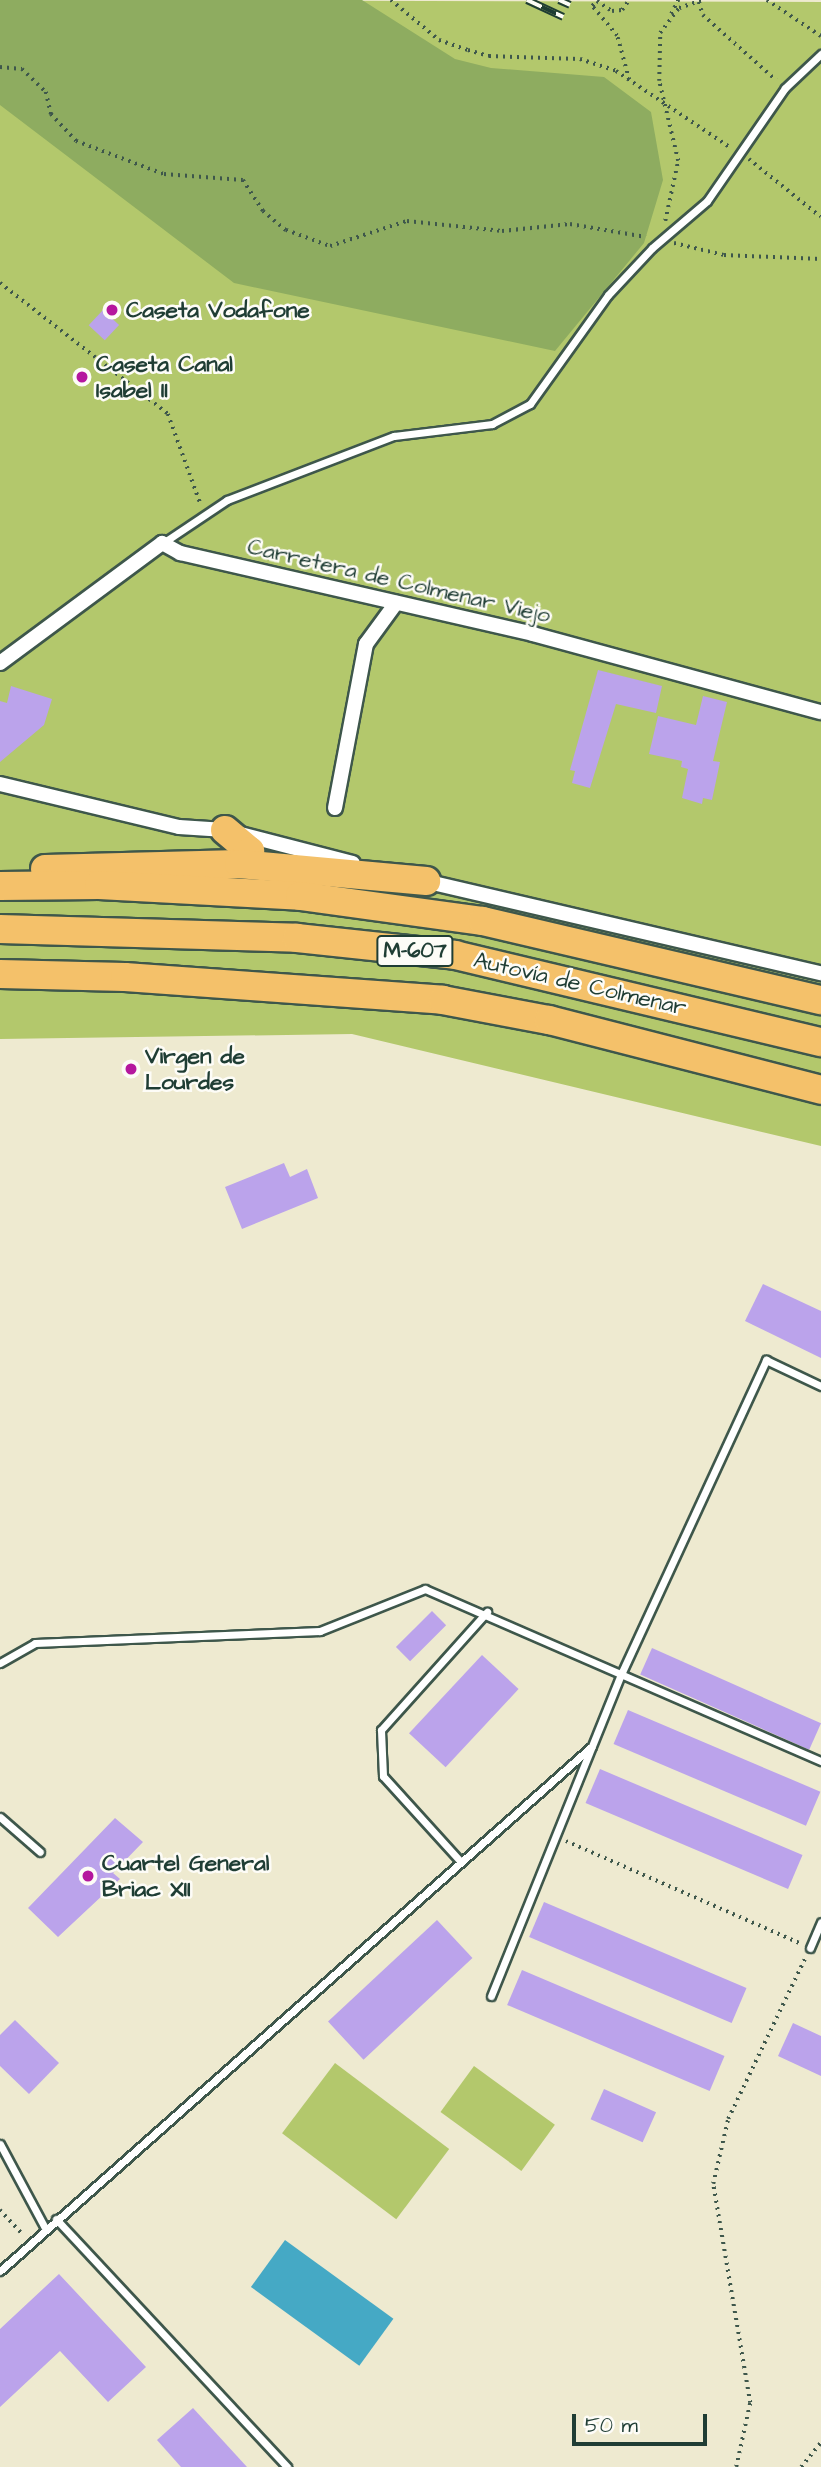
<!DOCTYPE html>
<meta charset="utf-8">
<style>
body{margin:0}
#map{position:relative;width:821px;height:2467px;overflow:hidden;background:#eeead0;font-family:"Architects Daughter",sans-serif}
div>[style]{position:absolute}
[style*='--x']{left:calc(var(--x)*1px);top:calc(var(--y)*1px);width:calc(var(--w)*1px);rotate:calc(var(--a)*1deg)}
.green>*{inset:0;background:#b3c86c;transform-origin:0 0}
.forest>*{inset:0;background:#8eac60}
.water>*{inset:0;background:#45a9c5;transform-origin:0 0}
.building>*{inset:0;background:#bba3eb;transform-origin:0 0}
.path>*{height:3.5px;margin-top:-1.75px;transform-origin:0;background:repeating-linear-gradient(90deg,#3e574b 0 2px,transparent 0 7px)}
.roads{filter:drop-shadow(2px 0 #3e574b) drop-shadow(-2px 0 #3e574b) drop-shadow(0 2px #3e574b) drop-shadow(0 -2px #3e574b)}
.lane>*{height:7px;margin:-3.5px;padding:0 3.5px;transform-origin:3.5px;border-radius:3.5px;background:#fff}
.street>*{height:14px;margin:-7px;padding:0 7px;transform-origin:7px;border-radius:7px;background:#fff}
.highway>*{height:28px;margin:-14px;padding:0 14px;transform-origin:14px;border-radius:14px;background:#f4c16a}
.rail>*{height:8px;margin-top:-4px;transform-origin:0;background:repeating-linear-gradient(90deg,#fdfcf7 0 16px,#1f3d34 0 32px);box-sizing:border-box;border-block:2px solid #1f3d34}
.dots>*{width:19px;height:19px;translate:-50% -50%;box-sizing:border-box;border:4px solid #fdfcf7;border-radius:50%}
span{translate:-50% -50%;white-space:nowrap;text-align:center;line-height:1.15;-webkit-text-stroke:5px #fdfcf7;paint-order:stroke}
.shield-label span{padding:2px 5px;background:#fdfcf7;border:2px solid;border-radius:5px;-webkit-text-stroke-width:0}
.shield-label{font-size:21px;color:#1f3d34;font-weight:700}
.poi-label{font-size:23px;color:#1f3d34;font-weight:700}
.left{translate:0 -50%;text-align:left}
.street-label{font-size:23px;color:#1f3d34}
.scale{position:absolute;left:572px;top:2414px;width:135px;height:32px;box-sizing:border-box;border:4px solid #1f3d34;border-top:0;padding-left:9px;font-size:21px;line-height:24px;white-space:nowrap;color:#1f3d34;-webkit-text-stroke:5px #fdfcf7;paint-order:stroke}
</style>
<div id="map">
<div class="green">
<i style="clip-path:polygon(0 0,821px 2px,821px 1146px,352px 1034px,0 1039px)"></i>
<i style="left:335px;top:2063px;width:143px;height:88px;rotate:37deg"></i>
<i style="left:474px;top:2066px;width:100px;height:57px;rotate:36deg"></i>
</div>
<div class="forest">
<i style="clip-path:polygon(0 0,362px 0,455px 59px,491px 68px,604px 77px,651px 112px,663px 180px,644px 243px,555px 351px,234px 283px,0 105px)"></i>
</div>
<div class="water">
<i style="left:285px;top:2240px;width:134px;height:58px;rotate:36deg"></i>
</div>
<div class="building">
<i style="left:103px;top:310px;width:22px;height:21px;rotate:43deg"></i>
<i style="clip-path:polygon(598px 670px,662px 686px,656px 713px,616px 704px,590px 788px,572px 783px,575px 771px,570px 770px)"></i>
<i style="clip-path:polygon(11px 686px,52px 699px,44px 725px,0 762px,0 701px,7px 703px)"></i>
<i style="clip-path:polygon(703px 696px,727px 702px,713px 761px,720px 762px,712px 800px,703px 798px,702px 804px,682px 798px,688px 769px,681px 767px,682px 761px,649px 754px,658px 716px,696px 725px)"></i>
<i style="clip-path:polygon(284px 1163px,290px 1177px,307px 1169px,318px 1198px,242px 1229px,225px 1187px)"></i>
<i style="clip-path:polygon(763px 1284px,821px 1311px,821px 1358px,745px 1321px)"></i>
<i style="left:432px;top:1611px;width:20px;height:51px;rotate:45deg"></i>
<i style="left:652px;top:1648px;width:185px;height:29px;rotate:24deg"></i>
<i style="left:482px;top:1655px;width:50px;height:107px;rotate:43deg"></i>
<i style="left:628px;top:1710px;width:209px;height:37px;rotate:23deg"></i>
<i style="left:600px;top:1769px;width:220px;height:37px;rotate:23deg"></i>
<i style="clip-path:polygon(115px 1818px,143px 1842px,113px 1873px,120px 1879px,58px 1937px,28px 1908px)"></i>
<i style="left:544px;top:1902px;width:220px;height:38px;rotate:23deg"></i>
<i style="left:437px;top:1920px;width:52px;height:149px;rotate:47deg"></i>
<i style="left:522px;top:1970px;width:220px;height:38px;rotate:23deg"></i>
<i style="clip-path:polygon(15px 2020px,59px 2063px,29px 2094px,0 2066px,0 2035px)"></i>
<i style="clip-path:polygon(793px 2023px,821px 2036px,821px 2076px,778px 2056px)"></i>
<i style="left:604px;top:2089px;width:57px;height:33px;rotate:24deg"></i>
<i style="clip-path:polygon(59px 2274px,146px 2367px,108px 2402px,60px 2351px,0 2407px,0 2329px)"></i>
<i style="clip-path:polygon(193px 2408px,247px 2467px,181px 2467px,157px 2440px)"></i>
</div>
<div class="path">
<i style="--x:391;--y:0;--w:62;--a:39.8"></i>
<i style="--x:439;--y:40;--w:31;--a:19"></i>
<i style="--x:468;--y:50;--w:22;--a:16"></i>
<i style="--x:489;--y:56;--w:91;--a:1.9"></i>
<i style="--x:580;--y:59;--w:38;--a:18"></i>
<i style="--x:616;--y:71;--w:138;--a:33.8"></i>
<i style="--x:767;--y:0;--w:65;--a:33.7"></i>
<i style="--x:699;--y:2;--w:14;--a:73"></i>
<i style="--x:703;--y:15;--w:98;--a:41.7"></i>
<i style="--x:671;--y:14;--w:16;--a:-63"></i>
<i style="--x:0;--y:67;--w:22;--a:5"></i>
<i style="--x:22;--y:69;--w:33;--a:44"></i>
<i style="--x:46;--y:92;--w:23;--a:77"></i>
<i style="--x:51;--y:114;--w:37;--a:47"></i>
<i style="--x:76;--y:141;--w:94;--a:20.6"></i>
<i style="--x:164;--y:174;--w:79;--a:4.3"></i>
<i style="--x:243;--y:180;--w:37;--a:57"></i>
<i style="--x:263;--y:211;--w:30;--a:40"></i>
<i style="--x:286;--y:230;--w:47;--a:20"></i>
<i style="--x:330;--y:246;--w:81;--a:-18"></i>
<i style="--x:407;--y:221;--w:96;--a:6"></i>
<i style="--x:502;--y:231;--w:68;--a:-5.9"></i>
<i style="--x:570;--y:224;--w:77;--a:9.7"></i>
<i style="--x:629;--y:80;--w:46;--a:-105.3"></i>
<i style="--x:617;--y:36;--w:39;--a:-130"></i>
<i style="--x:592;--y:6;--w:7;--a:-45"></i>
<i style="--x:597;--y:1;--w:18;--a:34"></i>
<i style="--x:612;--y:11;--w:10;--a:-6"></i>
<i style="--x:622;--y:10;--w:12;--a:-55"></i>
<i style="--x:749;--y:159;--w:92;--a:38.9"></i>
<i style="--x:665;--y:221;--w:61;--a:-77.8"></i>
<i style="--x:678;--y:161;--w:82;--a:-103.4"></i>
<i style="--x:659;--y:81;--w:48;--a:-88.8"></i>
<i style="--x:660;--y:33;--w:31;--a:-53"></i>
<i style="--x:679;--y:8;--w:24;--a:-19"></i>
<i style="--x:674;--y:243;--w:51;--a:13.5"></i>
<i style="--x:724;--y:255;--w:97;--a:2.4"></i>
<i style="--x:0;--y:283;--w:213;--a:37.9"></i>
<i style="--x:168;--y:414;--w:97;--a:70.1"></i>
<i style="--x:566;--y:1841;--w:255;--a:23.6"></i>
<i style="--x:0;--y:2210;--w:33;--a:47"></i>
<i style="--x:736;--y:2467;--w:66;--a:-77.7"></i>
<i style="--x:750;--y:2403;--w:222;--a:-99.6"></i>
<i style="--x:713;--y:2184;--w:67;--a:-77"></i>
<i style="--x:728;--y:2119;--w:178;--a:-64.4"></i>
<i style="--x:801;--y:2467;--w:32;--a:-51"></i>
</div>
<div class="roads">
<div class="lane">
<i style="--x:163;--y:543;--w:77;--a:-33.9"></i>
<i style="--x:227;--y:500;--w:179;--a:-21"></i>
<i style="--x:394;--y:436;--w:99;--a:-7"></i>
<i style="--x:492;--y:424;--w:43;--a:-27.8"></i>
<i style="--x:530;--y:404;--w:134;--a:-54.4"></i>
<i style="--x:608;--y:295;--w:64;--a:-46.9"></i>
<i style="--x:652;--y:248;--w:72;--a:-40.5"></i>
<i style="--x:707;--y:201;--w:137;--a:-55.4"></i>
<i style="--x:785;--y:88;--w:50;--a:-43.4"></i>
<i style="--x:0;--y:1663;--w:40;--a:-29.7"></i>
<i style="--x:35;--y:1643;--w:285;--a:-2.4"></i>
<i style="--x:320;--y:1631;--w:113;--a:-21.8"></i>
<i style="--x:425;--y:1589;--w:432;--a:23.5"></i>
<i style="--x:0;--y:1817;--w:53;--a:41.2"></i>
<i style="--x:461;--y:1862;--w:116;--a:-132.2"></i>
<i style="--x:383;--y:1776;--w:46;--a:-92.5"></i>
<i style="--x:381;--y:1730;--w:159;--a:-48.1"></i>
<i style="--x:810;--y:1948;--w:28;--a:-67"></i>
<i style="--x:491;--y:1996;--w:349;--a:-68"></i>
<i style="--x:622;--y:1672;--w:344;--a:-65.2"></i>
<i style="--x:766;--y:1360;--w:61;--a:25.3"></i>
<i style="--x:0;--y:2144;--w:95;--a:61.8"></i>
<i style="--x:56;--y:2219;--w:339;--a:47"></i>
<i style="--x:0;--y:2271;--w:790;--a:-41.56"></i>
</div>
<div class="street">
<i style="--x:0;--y:663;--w:202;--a:-36.5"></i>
<i style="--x:162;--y:543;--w:21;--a:29"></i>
<i style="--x:180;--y:553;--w:362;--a:12.9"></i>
<i style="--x:533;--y:634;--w:298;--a:15.2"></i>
<i style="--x:0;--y:784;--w:184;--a:13.5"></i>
<i style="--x:179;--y:827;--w:46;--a:3.7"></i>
<i style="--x:225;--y:830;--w:132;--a:14.5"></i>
<i style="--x:335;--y:808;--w:167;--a:-79.3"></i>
<i style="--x:366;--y:644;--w:51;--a:-53.8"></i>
<i style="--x:420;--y:880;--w:412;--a:13.1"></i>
</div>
<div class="highway">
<i style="--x:225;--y:830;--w:33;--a:40"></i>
<i style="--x:250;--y:851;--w:17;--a:130"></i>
<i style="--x:45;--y:869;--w:194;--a:-1.5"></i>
<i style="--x:239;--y:864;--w:188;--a:5.2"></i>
<i style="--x:0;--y:886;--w:99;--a:-0.6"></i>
<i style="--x:99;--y:885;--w:201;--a:3.1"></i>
<i style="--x:300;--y:896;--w:185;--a:7.8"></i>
<i style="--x:483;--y:921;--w:347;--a:13.2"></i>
<i style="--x:0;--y:929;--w:297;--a:1.7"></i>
<i style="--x:297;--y:938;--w:159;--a:6.1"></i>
<i style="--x:455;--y:955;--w:376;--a:13.4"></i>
<i style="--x:0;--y:974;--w:125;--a:1.4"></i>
<i style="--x:125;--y:977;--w:319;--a:4.1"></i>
<i style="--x:443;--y:1000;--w:108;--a:10.7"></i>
<i style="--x:549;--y:1020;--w:281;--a:14.4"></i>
</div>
</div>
<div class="rail">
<i style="--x:527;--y:0;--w:40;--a:25"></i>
<i style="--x:559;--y:0;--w:12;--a:24"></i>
</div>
<div class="dots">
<i style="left:112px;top:310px;background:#b5179e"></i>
<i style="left:82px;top:377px;background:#b5179e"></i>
<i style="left:131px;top:1069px;background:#b5179e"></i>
<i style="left:88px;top:1876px;background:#b5179e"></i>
</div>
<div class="shield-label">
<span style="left:415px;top:951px">M-607</span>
</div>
<div class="poi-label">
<span class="left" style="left:126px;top:310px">Caseta Vodafone</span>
<span class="left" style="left:96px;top:377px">Caseta Canal<br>Isabel II</span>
<span class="left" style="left:145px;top:1069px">Virgen de<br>Lourdes</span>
<span class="left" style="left:102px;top:1876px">Cuartel General<br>Briac XII</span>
</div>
<div class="street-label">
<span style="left:399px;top:581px;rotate:13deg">Carretera de Colmenar Viejo</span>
<span style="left:580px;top:984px;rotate:13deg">Autovía de Colmenar</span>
</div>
<div class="scale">50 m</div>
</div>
